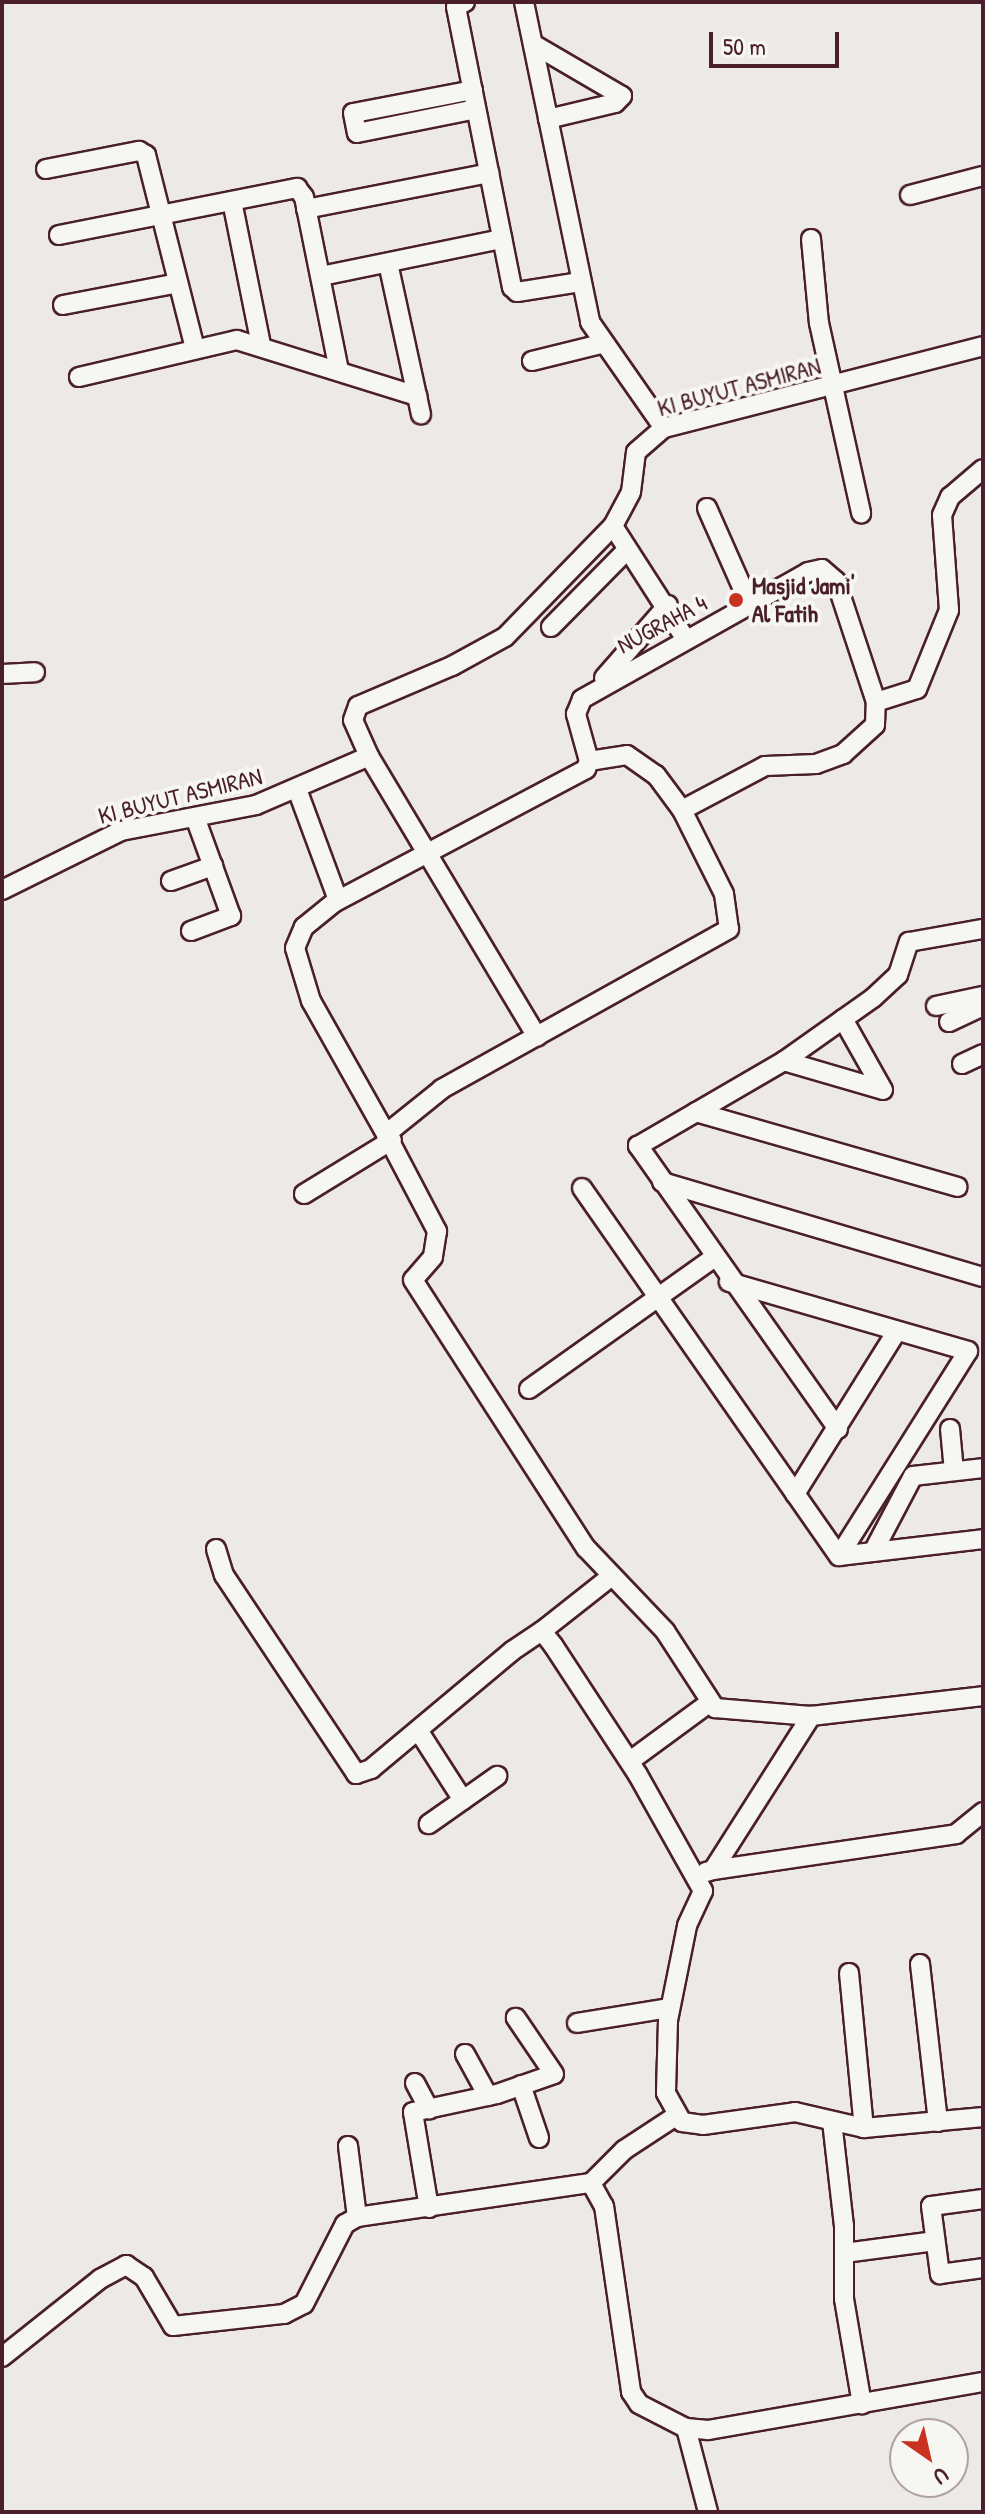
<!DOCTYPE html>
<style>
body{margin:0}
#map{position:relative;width:985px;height:2514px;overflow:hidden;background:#ece9e6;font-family:"Patrick Hand",sans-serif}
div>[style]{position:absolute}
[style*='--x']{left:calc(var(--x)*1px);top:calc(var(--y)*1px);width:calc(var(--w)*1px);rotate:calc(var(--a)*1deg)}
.roads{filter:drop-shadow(2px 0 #4a1f2b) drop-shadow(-2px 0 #4a1f2b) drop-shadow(0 2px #4a1f2b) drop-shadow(0 -2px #4a1f2b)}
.minor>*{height:18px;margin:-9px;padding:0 9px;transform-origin:9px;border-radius:9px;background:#f6f6f2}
.dots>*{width:22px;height:22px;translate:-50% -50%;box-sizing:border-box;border:4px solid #f6f6f2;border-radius:50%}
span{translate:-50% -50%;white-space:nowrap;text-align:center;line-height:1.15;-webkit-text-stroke:8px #f6f6f2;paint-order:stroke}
.street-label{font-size:24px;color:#4a1f2b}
.poi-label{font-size:24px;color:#4a1f2b;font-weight:700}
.left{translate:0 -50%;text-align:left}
.frame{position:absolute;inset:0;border:4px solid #4a1f2b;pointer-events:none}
.north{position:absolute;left:889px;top:2418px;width:80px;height:80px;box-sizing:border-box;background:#f6f6f2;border:2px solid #b1a0a2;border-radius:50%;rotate:146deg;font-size:22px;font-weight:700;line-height:32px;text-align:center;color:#4a1f2b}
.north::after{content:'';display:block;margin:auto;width:28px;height:36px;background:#c8321e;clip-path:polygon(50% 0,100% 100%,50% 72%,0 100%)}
.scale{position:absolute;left:709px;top:32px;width:130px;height:36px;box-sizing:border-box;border:4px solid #4a1f2b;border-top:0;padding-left:10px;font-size:24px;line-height:28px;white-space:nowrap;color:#4a1f2b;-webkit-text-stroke:6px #f6f6f2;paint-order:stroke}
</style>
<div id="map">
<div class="roads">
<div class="minor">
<i style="--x:465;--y:2;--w:10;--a:151"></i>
<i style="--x:456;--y:7;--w:286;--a:78.7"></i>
<i style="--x:512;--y:287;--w:7;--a:45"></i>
<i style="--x:517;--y:292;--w:64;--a:-9"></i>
<i style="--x:524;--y:2;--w:327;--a:78.3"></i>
<i style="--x:590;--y:322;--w:129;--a:55.1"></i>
<i style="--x:533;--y:44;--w:103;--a:30.3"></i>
<i style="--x:622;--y:96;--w:10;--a:135"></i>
<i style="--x:615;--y:103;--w:69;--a:166.6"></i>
<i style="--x:473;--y:90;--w:122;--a:169.1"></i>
<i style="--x:353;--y:113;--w:20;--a:79"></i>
<i style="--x:357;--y:133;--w:121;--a:-11.4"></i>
<i style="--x:46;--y:169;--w:95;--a:-11"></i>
<i style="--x:139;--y:151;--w:8;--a:30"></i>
<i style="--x:146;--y:155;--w:200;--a:75.8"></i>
<i style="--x:910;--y:195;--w:75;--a:-14.6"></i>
<i style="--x:232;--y:201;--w:147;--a:78.6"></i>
<i style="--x:306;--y:209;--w:187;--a:-11.1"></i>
<i style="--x:59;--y:235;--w:243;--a:-11.2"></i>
<i style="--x:297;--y:188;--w:11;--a:52"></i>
<i style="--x:304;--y:197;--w:177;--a:78.6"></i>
<i style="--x:811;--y:239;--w:84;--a:84.6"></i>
<i style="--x:819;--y:323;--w:195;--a:77.5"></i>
<i style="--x:388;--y:263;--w:155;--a:77.7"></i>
<i style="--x:321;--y:276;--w:185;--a:-11.6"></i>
<i style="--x:63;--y:305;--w:117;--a:-10.8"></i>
<i style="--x:532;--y:361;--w:71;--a:-13.8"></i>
<i style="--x:79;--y:377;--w:162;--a:-13.2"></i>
<i style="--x:237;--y:340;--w:189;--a:17.3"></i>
<i style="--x:707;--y:508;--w:106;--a:66.1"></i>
<i style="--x:613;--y:526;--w:133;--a:57.3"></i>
<i style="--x:551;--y:627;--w:108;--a:-45.4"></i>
<i style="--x:2;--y:674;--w:33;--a:-3"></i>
<i style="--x:604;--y:678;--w:97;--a:-48.8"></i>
<i style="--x:369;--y:756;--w:327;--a:59.1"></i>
<i style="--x:589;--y:761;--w:38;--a:-9"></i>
<i style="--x:627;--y:755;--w:35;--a:35"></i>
<i style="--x:656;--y:775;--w:44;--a:53.4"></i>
<i style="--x:682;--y:810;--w:94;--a:63.4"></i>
<i style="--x:724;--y:894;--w:35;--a:82"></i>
<i style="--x:729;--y:929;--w:329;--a:150.9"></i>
<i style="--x:442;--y:1089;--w:72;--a:141.2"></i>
<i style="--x:386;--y:1134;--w:110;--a:62.3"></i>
<i style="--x:437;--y:1231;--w:26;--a:99"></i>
<i style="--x:433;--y:1257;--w:30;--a:131"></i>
<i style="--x:413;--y:1280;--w:319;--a:57.2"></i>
<i style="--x:586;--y:1548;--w:115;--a:46.4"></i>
<i style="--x:665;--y:1631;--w:92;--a:57"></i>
<i style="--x:715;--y:1708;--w:96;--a:4.8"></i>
<i style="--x:811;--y:1716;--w:173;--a:-6.6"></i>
<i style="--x:297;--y:789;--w:118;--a:69.7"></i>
<i style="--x:682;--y:810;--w:94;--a:-27.9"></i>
<i style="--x:765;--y:766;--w:51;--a:-2.2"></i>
<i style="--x:816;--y:764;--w:29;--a:-20"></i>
<i style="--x:843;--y:754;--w:43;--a:-42.2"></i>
<i style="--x:875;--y:725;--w:23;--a:-88"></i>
<i style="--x:171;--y:881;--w:45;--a:-19.7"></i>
<i style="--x:2;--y:890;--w:133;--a:-26.4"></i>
<i style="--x:121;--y:831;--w:137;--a:-10.9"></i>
<i style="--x:256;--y:805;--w:123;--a:-23.4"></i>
<i style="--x:369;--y:756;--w:39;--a:-114"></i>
<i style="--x:353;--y:720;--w:15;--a:-70"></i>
<i style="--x:358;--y:706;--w:102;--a:-23.1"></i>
<i style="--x:452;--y:666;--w:60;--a:-28.7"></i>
<i style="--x:505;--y:637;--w:155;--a:-45.8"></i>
<i style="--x:613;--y:526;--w:38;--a:-62"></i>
<i style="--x:631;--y:492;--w:40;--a:-82.9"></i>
<i style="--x:636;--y:452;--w:37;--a:-41"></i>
<i style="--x:664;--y:428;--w:329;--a:-14.4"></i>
<i style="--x:191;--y:931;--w:43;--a:-20.6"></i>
<i style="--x:231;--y:916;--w:105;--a:-110"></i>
<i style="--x:936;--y:1006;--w:48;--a:-12"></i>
<i style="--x:843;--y:1019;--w:81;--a:60.6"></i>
<i style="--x:949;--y:1022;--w:38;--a:-25"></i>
<i style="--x:784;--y:1061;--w:103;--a:16.3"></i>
<i style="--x:962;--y:1064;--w:23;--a:-25"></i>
<i style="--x:696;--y:1112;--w:272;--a:16"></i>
<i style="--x:386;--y:1134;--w:153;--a:-119.4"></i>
<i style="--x:311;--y:1001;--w:55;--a:-106.8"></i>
<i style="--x:295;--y:948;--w:23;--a:-67"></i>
<i style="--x:304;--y:927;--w:40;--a:-39"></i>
<i style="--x:335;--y:902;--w:284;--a:-27.9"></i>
<i style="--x:586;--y:769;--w:9;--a:-69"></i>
<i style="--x:589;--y:761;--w:49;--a:-105.5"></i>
<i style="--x:576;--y:714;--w:16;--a:-68"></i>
<i style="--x:582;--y:699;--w:259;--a:-29.3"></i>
<i style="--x:808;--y:572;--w:14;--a:-12"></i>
<i style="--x:822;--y:569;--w:18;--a:41"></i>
<i style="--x:836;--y:581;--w:127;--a:71.7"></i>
<i style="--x:876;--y:702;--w:43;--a:-17.6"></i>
<i style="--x:917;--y:689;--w:85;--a:-67.9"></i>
<i style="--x:949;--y:610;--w:95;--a:-94.2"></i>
<i style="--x:942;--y:515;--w:20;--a:-66"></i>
<i style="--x:950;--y:497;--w:43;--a:-40.3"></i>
<i style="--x:662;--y:1182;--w:335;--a:16.5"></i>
<i style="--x:582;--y:1188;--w:449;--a:55.1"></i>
<i style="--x:839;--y:1556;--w:242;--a:-57.8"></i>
<i style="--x:968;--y:1351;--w:249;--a:-163.9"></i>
<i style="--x:304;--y:1194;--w:103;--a:-31.5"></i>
<i style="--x:529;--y:1389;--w:226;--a:-35.4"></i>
<i style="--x:838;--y:1429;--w:347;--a:-125.2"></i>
<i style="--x:638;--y:1146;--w:169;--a:-30.2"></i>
<i style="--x:784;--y:1061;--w:109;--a:-35.3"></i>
<i style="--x:873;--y:998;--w:34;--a:-43"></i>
<i style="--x:898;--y:975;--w:35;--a:-72"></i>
<i style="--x:909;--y:942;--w:75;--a:-10"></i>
<i style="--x:950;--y:1429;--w:42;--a:84.6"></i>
<i style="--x:795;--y:1494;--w:192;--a:-58"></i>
<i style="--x:216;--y:1549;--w:27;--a:73"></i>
<i style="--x:224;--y:1575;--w:239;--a:56.4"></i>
<i style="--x:356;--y:1774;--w:16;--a:-18"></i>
<i style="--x:371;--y:1769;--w:184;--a:-39.9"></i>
<i style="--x:512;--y:1651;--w:36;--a:-34"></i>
<i style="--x:542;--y:1631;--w:18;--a:52"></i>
<i style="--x:553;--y:1645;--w:155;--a:56.8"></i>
<i style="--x:638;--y:1775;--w:133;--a:60.7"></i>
<i style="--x:703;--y:1891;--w:38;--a:115"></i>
<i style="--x:687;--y:1926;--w:96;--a:101.4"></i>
<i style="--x:668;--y:2020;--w:73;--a:91.6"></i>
<i style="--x:666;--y:2093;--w:33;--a:61"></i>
<i style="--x:682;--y:2122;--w:21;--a:8"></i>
<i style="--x:703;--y:2125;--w:93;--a:-8"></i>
<i style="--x:795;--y:2112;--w:71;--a:13.1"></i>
<i style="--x:864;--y:2128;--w:120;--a:-5.3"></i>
<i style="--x:873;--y:1552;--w:86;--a:-62.2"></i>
<i style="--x:913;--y:1476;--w:70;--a:-6.5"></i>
<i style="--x:839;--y:1556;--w:145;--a:-6.7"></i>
<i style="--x:542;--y:1631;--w:85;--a:-38.3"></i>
<i style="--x:418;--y:1730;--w:83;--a:57.3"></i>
<i style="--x:463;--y:1800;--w:42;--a:144.8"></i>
<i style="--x:630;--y:1761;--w:98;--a:-36.3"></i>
<i style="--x:463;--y:1800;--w:42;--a:-35.2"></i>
<i style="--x:713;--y:1870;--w:246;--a:-8.4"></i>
<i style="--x:956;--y:1834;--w:35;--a:-39"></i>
<i style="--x:706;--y:1872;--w:7;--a:-16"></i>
<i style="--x:713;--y:1870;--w:183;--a:-57.5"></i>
<i style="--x:920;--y:1964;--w:159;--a:83.5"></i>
<i style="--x:849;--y:1973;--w:156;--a:84.5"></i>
<i style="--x:577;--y:2023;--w:93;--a:-9.3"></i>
<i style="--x:465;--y:2054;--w:48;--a:61.3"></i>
<i style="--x:415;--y:2083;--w:30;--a:62"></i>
<i style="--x:521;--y:2085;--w:56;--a:71.2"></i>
<i style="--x:832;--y:2121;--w:106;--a:83.5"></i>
<i style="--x:844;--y:2226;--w:73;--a:90"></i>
<i style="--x:844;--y:2299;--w:107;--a:80.3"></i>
<i style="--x:348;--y:2146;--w:72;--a:82.8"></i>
<i style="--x:591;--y:2183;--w:47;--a:-45"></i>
<i style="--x:624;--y:2150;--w:62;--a:-33.2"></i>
<i style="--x:983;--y:2199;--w:52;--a:172.3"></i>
<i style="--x:931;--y:2206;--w:69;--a:82.5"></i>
<i style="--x:940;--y:2274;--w:43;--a:-7.9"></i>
<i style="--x:429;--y:2208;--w:97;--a:-99.5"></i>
<i style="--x:413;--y:2112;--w:86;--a:-12.1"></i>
<i style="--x:497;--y:2094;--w:60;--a:-19.3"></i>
<i style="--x:554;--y:2074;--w:68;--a:-124.2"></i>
<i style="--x:852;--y:2252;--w:84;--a:-7.5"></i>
<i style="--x:2;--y:2357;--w:125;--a:-38.5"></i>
<i style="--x:100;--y:2279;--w:30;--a:-28"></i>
<i style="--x:126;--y:2265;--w:22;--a:34"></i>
<i style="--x:144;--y:2277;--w:57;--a:59.4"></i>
<i style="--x:173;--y:2326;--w:112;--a:-6.2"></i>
<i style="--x:284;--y:2314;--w:22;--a:-27"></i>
<i style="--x:304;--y:2304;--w:90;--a:-62.9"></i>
<i style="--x:345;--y:2224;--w:14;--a:-30"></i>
<i style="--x:357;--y:2217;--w:236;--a:-8.3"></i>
<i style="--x:591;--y:2183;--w:26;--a:61"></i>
<i style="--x:604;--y:2206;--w:188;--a:81.7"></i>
<i style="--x:631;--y:2392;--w:14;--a:56"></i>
<i style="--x:639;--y:2404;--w:53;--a:27.1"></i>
<i style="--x:686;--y:2428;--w:22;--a:5"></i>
<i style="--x:708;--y:2430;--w:279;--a:-9.9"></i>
<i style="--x:686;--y:2428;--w:87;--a:75.3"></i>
</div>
</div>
<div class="dots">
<i style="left:736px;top:600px;background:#c8321e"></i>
</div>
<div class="street-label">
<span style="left:739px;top:387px;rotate:-15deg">KI BUYUT ASMIRAN</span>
<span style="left:662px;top:624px;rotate:-28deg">NUGRAHA 4</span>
<span style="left:180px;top:796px;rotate:-14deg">KI BUYUT ASMIRAN</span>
</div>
<div class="poi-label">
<span class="left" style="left:752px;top:600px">Masjid Jami'<br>Al Fatih</span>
</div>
<div class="frame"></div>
<div class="north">U</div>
<div class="scale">50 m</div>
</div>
